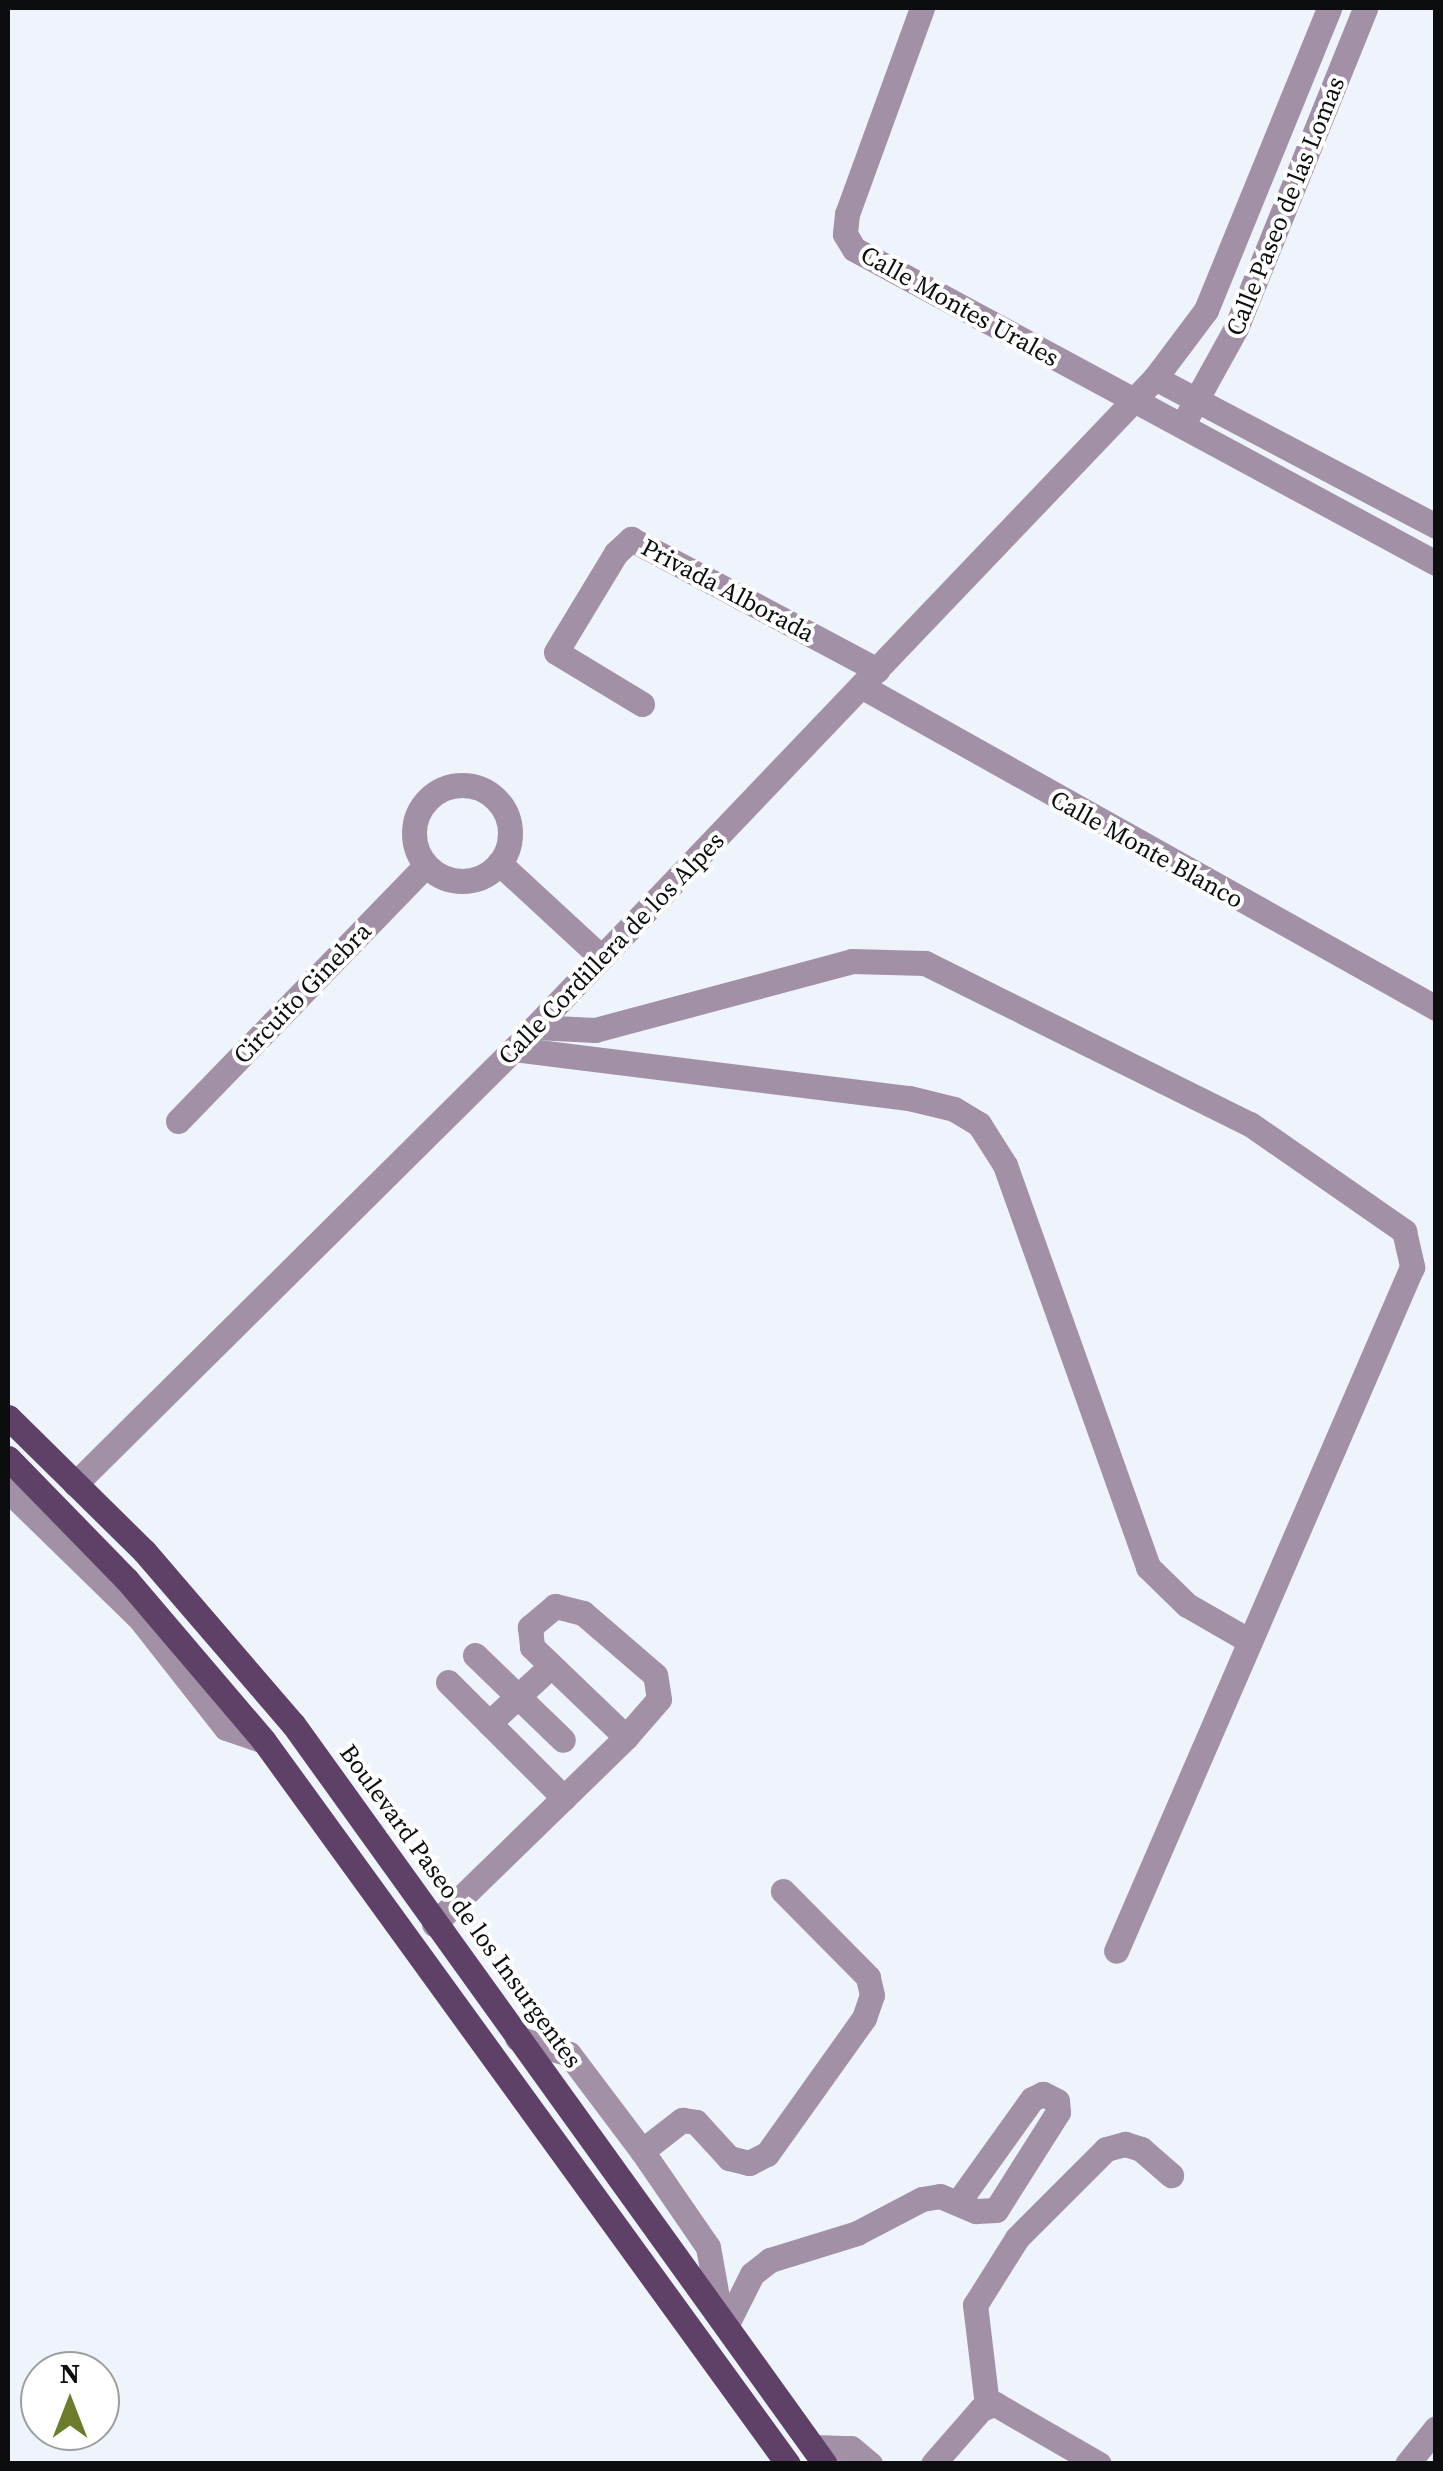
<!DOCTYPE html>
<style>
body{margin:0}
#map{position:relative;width:1443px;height:2471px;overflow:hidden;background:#eef3fc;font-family:"Source Serif 4",serif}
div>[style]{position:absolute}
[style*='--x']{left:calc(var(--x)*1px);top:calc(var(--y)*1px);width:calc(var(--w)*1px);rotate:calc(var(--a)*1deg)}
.minor>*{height:25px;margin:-12.5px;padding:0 12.5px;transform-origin:12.5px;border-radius:12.5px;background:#a290a7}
.minor>.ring{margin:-12.5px;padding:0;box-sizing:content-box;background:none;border:25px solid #a290a7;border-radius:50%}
.major>*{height:25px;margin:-12.5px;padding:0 12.5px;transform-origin:12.5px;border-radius:12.5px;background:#5f4168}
span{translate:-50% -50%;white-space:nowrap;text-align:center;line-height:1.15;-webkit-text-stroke:8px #fff;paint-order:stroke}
.street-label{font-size:25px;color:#0b0d0f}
.frame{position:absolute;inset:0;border:10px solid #0b0d0f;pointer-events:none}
.north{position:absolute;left:20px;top:2351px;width:100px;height:100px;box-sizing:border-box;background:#fff;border:2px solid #9d9e9f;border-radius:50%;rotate:0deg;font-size:28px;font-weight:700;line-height:40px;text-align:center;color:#0b0d0f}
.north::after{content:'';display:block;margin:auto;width:35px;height:45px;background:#6b7d2c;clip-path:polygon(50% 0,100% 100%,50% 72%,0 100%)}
</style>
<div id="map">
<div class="minor">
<i style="--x:922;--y:8;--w:219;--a:110"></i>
<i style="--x:847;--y:214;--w:20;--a:96"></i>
<i style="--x:845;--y:234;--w:17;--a:59"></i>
<i style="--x:854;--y:249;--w:661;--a:28.35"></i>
<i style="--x:1155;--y:378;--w:318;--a:27.8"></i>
<i style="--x:1183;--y:424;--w:110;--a:-61.1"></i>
<i style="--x:1236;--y:328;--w:345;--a:-68"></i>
<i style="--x:861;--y:686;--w:659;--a:29.25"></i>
<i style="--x:642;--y:704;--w:100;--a:-148.8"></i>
<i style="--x:556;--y:652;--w:116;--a:-58.8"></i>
<i style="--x:616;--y:553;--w:21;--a:-43"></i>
<i style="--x:631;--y:539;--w:279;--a:28"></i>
<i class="ring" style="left:414px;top:785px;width:71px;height:71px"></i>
<i style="--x:499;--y:863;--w:139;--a:42.7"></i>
<i style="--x:535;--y:1027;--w:60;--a:2.9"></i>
<i style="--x:595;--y:1030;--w:266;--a:-15"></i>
<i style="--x:852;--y:961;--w:73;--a:1.6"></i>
<i style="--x:925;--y:963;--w:363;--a:26.4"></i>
<i style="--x:1250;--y:1124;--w:188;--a:34.8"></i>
<i style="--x:1404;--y:1231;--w:37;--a:77"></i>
<i style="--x:1412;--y:1267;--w:745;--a:113.4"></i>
<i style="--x:514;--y:1049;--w:398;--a:7.1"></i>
<i style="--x:909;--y:1098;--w:46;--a:13.7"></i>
<i style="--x:954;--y:1109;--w:29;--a:31"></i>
<i style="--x:979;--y:1124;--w:49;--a:57.6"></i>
<i style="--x:1005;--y:1165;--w:427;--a:70.4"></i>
<i style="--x:1148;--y:1567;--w:54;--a:44.3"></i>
<i style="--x:1187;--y:1605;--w:70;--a:29.8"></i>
<i style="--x:178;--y:1121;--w:356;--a:-45.9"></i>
<i style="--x:75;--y:1484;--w:618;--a:-44.74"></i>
<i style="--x:514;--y:1049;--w:928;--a:-46.31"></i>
<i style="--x:1155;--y:378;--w:85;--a:-53.1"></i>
<i style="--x:1206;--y:310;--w:326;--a:-67.8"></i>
<i style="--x:8;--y:1490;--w:186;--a:44.3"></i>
<i style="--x:141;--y:1620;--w:137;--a:51.8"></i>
<i style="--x:226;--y:1728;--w:40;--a:18.9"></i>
<i style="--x:475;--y:1655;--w:122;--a:44"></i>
<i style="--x:448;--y:1682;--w:164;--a:45"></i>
<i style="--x:489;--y:1723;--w:84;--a:-42.6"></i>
<i style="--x:434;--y:1924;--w:268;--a:-44.2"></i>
<i style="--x:626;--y:1737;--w:50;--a:-49"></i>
<i style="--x:659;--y:1699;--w:24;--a:-99"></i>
<i style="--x:655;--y:1675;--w:95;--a:-139.3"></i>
<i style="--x:583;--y:1613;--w:29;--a:-166"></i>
<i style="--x:555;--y:1606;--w:33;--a:140"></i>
<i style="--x:530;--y:1627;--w:20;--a:84"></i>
<i style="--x:532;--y:1647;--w:130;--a:43.8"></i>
<i style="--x:517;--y:2038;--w:54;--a:17.1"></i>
<i style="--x:569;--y:2054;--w:121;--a:53"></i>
<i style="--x:642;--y:2151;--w:116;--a:55.5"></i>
<i style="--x:708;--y:2247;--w:73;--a:79.8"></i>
<i style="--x:642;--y:2151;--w:51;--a:-37.8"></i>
<i style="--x:682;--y:2120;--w:14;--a:8"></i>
<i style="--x:696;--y:2122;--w:49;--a:47.5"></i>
<i style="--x:729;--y:2158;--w:21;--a:14"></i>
<i style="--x:749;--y:2163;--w:20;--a:-27"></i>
<i style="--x:767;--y:2154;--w:167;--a:-54.5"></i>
<i style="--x:864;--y:2018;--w:24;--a:-71"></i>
<i style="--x:872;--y:1995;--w:18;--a:-103"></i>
<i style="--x:868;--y:1977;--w:121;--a:-134.7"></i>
<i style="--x:726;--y:2326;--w:58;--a:-63.4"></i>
<i style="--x:752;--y:2274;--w:23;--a:-38"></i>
<i style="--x:770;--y:2260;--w:91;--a:-17.2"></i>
<i style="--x:857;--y:2233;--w:73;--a:-27.6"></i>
<i style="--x:922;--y:2199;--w:18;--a:-9"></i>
<i style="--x:940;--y:2196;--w:39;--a:23"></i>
<i style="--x:976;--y:2211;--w:20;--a:-3"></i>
<i style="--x:996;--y:2210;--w:116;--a:-57.7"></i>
<i style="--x:1058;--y:2112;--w:11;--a:-95"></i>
<i style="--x:1057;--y:2101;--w:16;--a:-153"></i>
<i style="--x:1043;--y:2094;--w:12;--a:156"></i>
<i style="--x:1032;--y:2099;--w:125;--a:125.6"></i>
<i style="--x:987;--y:2405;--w:101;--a:-96.8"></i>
<i style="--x:975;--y:2305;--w:79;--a:-57.9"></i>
<i style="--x:1017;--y:2238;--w:126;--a:-45"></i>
<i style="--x:1106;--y:2149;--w:20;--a:-15"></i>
<i style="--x:1125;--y:2144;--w:17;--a:17"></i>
<i style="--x:1141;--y:2149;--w:40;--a:41"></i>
<i style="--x:814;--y:2447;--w:37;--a:2"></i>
<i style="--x:851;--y:2448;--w:25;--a:40"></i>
<i style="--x:933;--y:2464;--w:73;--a:-48.9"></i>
<i style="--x:981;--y:2409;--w:15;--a:-20"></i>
<i style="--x:995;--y:2404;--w:120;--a:30"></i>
<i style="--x:1407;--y:2464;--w:46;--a:-51.1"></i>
</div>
<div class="major">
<i style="--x:8;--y:1417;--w:191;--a:44.6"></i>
<i style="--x:144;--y:1551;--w:228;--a:49.3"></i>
<i style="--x:293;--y:1724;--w:911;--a:54.29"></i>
<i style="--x:8;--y:1458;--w:170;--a:45.7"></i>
<i style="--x:127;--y:1580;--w:211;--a:49.6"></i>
<i style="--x:264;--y:1741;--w:893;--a:54.07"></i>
</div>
<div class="street-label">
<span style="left:1285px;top:206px;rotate:-68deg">Calle Paseo de las Lomas</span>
<span style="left:960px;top:306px;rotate:29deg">Calle Montes Urales</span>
<span style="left:728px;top:590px;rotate:28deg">Privada Alborada</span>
<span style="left:1147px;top:849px;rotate:29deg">Calle Monte Blanco</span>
<span style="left:611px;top:948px;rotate:-46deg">Calle Cordillera de los Alpes</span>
<span style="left:302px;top:993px;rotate:-46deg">Circuito Ginebra</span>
<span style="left:461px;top:1906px;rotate:54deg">Boulevard Paseo de los Insurgentes</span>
</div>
<div class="frame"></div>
<div class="north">N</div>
</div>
